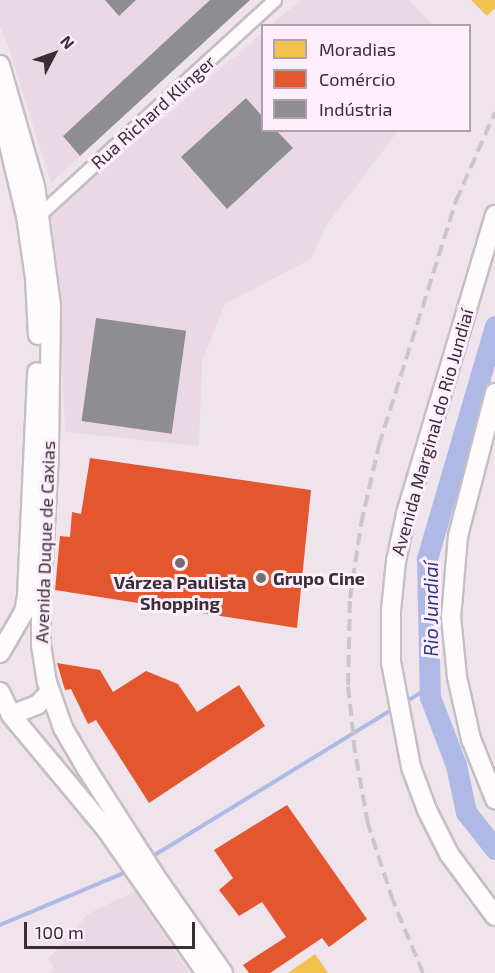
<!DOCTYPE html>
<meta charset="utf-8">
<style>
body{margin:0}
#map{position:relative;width:495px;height:973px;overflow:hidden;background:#efe4ec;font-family:"Exo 2",sans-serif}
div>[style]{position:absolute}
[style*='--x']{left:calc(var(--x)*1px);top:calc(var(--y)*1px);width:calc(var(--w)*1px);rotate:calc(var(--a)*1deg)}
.built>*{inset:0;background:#ead8e5}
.homes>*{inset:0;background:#f2c14e}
.shops>*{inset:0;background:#e4572e}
.industry>*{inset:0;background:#8d8d92;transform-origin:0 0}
.stream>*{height:4px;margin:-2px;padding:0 2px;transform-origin:2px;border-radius:2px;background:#aeb9e6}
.river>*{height:21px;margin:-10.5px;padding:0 10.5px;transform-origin:10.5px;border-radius:10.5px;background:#aeb9e6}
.roads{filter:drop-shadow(2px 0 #c6bec4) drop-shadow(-2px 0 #c6bec4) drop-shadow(0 2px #c6bec4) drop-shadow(0 -2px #c6bec4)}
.street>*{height:12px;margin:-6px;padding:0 6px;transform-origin:6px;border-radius:6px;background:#fdfbfc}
.primary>*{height:18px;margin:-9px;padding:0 9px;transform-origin:9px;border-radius:9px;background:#fdfbfc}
.rail>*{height:4px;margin-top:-2px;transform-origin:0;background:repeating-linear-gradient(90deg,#c9c6c8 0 12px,transparent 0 18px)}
.dots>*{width:16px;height:16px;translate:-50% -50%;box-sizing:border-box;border:3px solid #ffeefb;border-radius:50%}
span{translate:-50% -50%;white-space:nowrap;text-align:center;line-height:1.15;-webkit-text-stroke:6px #ffeefb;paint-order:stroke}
.street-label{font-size:18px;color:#372f35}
.poi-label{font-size:18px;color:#372f35;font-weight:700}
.left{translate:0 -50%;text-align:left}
.water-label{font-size:20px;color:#2a3a81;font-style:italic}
.legend{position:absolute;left:261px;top:24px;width:210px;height:108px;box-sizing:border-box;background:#ffeefb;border:2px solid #afa2ac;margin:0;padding:8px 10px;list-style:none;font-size:18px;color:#372f35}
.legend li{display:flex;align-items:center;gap:12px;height:30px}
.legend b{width:30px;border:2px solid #afa2ac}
.north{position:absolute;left:24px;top:24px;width:60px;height:60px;-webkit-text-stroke:4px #ffeefb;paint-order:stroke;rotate:49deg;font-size:16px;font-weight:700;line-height:24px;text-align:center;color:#372f35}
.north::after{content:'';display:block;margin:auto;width:21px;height:27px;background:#372f35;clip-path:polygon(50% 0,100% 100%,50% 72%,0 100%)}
.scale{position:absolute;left:24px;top:922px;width:171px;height:27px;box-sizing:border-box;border:3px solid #372f35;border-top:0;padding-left:8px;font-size:18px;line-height:21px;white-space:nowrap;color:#372f35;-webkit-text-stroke:4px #ffeefb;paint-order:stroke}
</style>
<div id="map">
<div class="built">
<i style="clip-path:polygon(0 0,250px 0,51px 183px,8px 45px,0 27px)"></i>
<i style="clip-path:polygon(301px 0,409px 0,432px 25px,271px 25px)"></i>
<i style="clip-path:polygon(262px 33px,262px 130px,398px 131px,326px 226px,311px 259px,225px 304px,202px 361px,199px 446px,65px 432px,60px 287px,51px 215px)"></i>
<i style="clip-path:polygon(135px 891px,189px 973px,48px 973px,55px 970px,48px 959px,88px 914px)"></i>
</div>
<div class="homes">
<i style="clip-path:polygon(471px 0,495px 0,495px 8px,487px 16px)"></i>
<i style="clip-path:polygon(315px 954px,328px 973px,288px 973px)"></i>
</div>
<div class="shops">
<i style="clip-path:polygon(90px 458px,311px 490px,297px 628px,55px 590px,60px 536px,70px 537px,72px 512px,81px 514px)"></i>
<i style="clip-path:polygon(57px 663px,100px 670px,113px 692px,146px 671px,178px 684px,197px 712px,239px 685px,265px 726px,149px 803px,96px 720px,88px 724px,71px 689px,65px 690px)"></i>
<i style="clip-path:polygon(287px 805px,367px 919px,329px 947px,322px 938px,270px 973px,249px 973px,243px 965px,286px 937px,262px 902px,239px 916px,219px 890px,233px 878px,214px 850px)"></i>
</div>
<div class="industry">
<i style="clip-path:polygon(105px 0,136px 0,119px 16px)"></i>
<i style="clip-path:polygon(210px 0,250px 0,80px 156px,63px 136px)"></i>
<i style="clip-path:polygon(246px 98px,262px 116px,262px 130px,276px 130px,293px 148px,227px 209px,181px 157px)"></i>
<i style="left:96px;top:318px;width:91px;height:104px;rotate:8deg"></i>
</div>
<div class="stream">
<i style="--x:407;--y:701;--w:27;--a:-31"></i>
<i style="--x:153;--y:856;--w:276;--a:-31.5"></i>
<i style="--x:0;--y:925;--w:134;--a:-22.8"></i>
</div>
<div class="river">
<i style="--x:495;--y:326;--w:243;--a:106.3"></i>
<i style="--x:427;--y:559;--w:138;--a:88.8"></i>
<i style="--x:430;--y:697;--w:73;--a:69.1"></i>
<i style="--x:456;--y:765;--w:48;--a:78"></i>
<i style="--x:466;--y:812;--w:47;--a:51.9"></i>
</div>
<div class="roads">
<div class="street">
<i style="--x:35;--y:215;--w:6;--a:-9"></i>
<i style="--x:41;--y:214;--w:317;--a:-42.4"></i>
</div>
<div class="primary">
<i style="--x:0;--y:65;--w:126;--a:73.9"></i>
<i style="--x:35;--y:186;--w:121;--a:82.4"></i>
<i style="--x:51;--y:306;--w:148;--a:90.8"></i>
<i style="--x:49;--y:454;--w:142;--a:93.2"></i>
<i style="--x:41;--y:596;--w:49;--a:90"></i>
<i style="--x:41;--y:645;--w:37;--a:81"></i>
<i style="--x:47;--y:682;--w:49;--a:70.8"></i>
<i style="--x:63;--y:728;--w:48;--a:59.7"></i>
<i style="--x:87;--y:769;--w:135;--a:57.4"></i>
<i style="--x:160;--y:883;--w:110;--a:55"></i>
<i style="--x:0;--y:107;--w:112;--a:76.6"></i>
<i style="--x:26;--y:216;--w:63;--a:81.7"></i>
<i style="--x:35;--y:278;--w:57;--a:87"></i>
<i style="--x:495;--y:215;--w:312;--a:106.6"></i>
<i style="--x:406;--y:514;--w:48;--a:102"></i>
<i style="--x:396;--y:561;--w:49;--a:95.8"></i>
<i style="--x:391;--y:610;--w:52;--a:90"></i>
<i style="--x:391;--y:662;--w:107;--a:79.2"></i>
<i style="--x:411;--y:767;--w:46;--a:69.6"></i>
<i style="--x:427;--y:810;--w:49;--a:63.4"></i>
<i style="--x:449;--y:854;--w:77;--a:53.4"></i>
<i style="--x:495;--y:393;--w:148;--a:104.5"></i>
<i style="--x:458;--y:536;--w:81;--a:94.9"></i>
<i style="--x:451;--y:617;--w:60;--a:84.3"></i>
<i style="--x:457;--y:677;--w:64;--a:77.3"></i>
<i style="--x:471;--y:739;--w:65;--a:68.2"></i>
<i style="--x:0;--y:653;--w:48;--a:-59.7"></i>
<i style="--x:24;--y:612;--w:16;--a:-79"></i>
<i style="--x:27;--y:596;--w:224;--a:-87.4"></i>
<i style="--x:0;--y:692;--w:25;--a:64"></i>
<i style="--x:11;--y:715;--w:148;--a:50.2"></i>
<i style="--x:106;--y:829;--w:175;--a:55.2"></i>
<i style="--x:11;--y:715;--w:28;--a:-21"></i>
<i style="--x:37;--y:705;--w:18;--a:-45"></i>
</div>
</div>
<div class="rail">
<i style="--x:423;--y:973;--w:78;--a:-112.6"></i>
<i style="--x:393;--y:901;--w:81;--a:-108"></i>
<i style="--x:368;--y:824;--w:73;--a:-100.2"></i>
<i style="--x:355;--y:752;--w:67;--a:-96"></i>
<i style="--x:348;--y:685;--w:87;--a:-88.7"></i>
<i style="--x:350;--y:598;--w:75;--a:-81.5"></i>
<i style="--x:361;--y:524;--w:81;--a:-77.2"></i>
<i style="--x:379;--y:445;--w:256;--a:-72.5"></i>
<i style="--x:456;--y:201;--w:97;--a:-66.3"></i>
</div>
<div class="dots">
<i style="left:180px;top:563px;background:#776e75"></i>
<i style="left:261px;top:578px;background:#776e75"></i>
</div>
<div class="street-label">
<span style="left:153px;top:112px;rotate:-42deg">Rua Richard Klinger</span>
<span style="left:432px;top:432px;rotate:-74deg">Avenida Marginal do Rio Jundiaí</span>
<span style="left:45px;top:542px;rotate:-88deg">Avenida Duque de Caxias</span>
</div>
<div class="poi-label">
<span class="left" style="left:273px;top:578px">Grupo Cine</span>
<span style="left:180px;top:593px">Várzea Paulista<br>Shopping</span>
</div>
<div class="water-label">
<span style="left:430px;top:609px;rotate:-90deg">Rio Jundiaí</span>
</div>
<ul class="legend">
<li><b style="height:16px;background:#f2c14e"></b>Moradias</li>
<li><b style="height:16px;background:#e4572e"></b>Comércio</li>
<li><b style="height:16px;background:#8d8d92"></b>Indústria</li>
</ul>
<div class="north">N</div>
<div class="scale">100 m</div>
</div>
